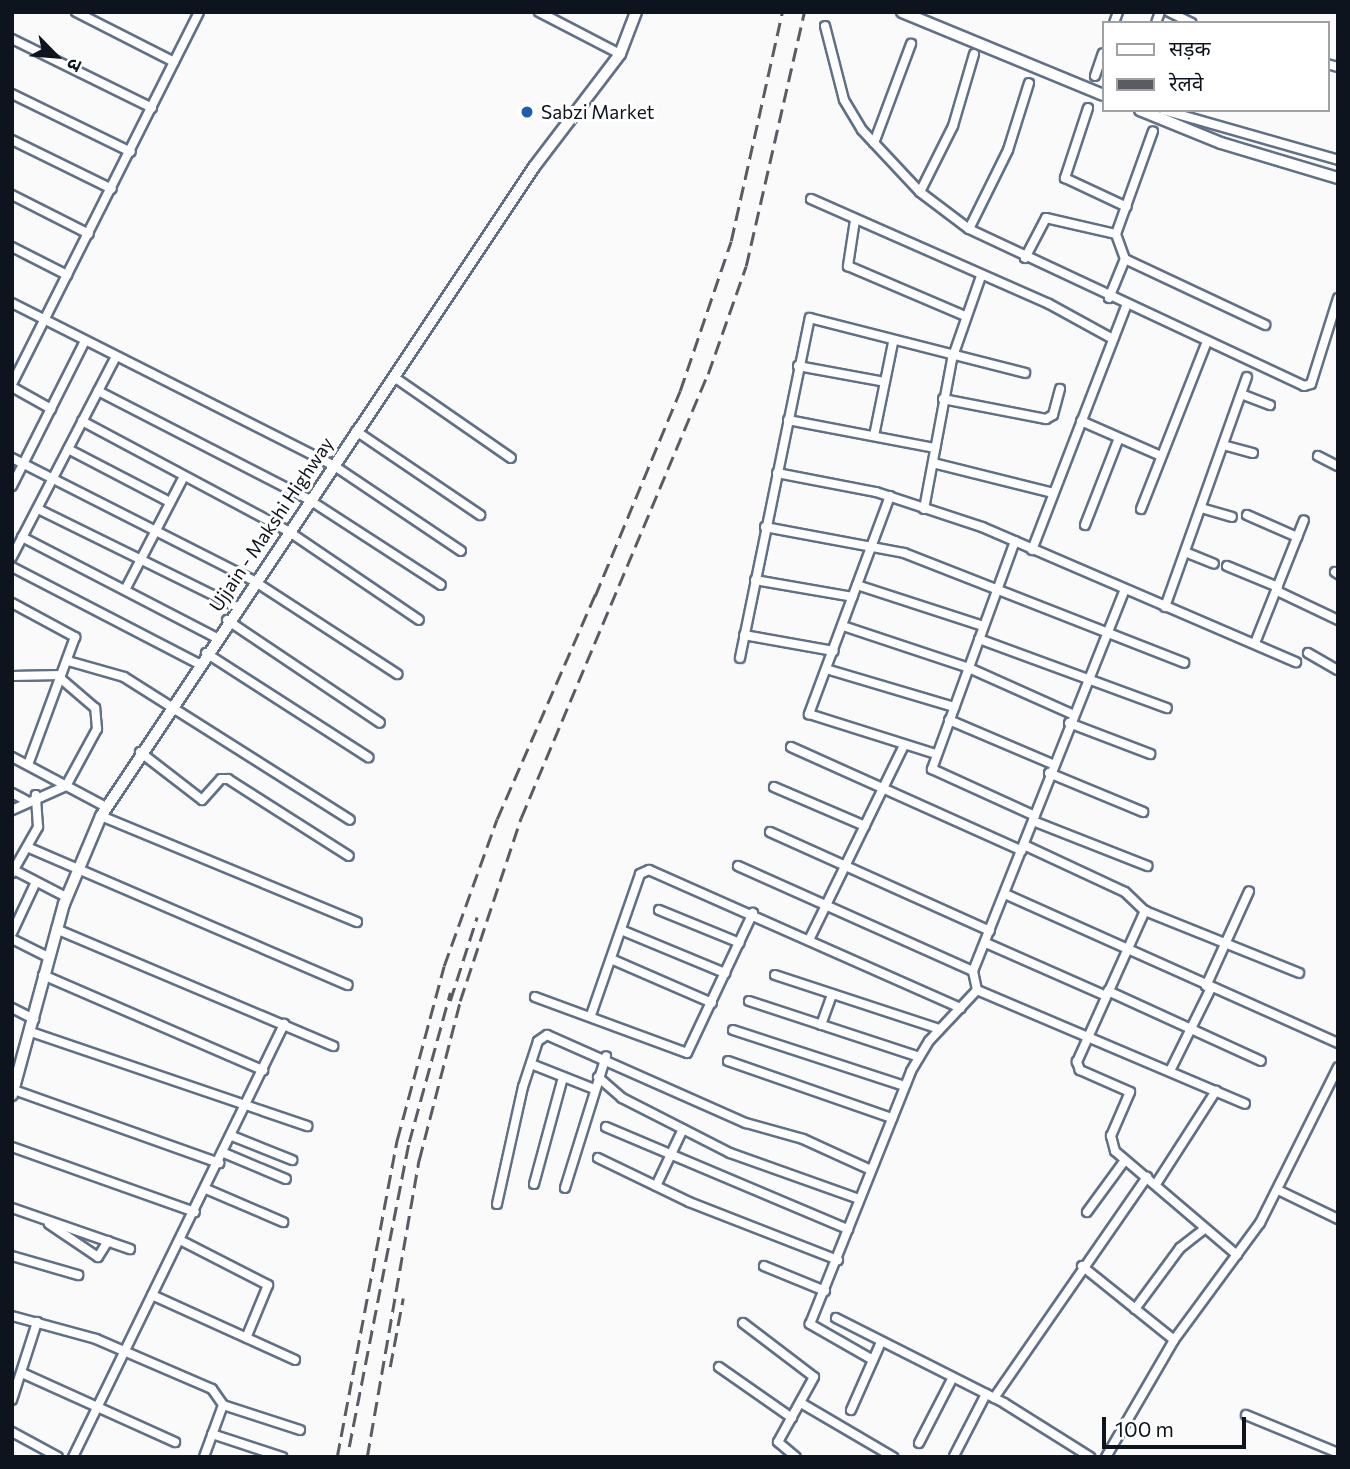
<!DOCTYPE html>
<meta charset="utf-8">
<style>
body{margin:0}
#map{position:relative;width:1350px;height:1469px;overflow:hidden;background:#fafafa;font-family:Commissioner,"Noto Sans Devanagari",sans-serif}
div>[style]{position:absolute}
[style*='--x']{left:calc(var(--x)*1px);top:calc(var(--y)*1px);width:calc(var(--w)*1px);rotate:calc(var(--a)*1deg)}
.roads{filter:drop-shadow(2px 0 #607087) drop-shadow(-2px 0 #607087) drop-shadow(0 2px #607087) drop-shadow(0 -2px #607087)}
.street>*{height:8px;margin:-4px;padding:0 4px;transform-origin:4px;border-radius:4px;background:#fff}
.secondary>*{height:10px;margin:-5px;padding:0 5px;transform-origin:5px;border-radius:5px;background:#fff}
.rail>*{height:2.5px;margin-top:-1.25px;transform-origin:0;background:repeating-linear-gradient(90deg,#595d63 0 14px,transparent 0 21px)}
.dots>*{width:19px;height:19px;translate:-50% -50%;box-sizing:border-box;border:4px solid #fff;border-radius:50%}
span{translate:-50% -50%;white-space:nowrap;text-align:center;line-height:1.15;-webkit-text-stroke:6px #fff;paint-order:stroke}
.poi-label{font-size:19px;color:#0e141d}
.left{translate:0 -50%;text-align:left}
.street-label{font-size:19px;color:#0e141d}
.frame{position:absolute;inset:0;border:14px solid #0e141d;pointer-events:none}
.legend{position:absolute;left:1102px;top:21px;width:228px;height:91px;box-sizing:border-box;background:#fff;border:2px solid #9fa1a5;margin:0;padding:9px 12px;list-style:none;font-size:21px;color:#0e141d}
.legend li{display:flex;align-items:center;gap:14px;height:35px}
.legend b{width:35px;border:2px solid #9fa1a5}
.north{position:absolute;left:21px;top:21px;width:70px;height:70px;-webkit-text-stroke:5px #fff;paint-order:stroke;rotate:115deg;font-size:19px;font-weight:700;line-height:28px;text-align:center;color:#0e141d}
.north::after{content:'';display:block;margin:auto;width:24px;height:32px;background:#0e141d;clip-path:polygon(50% 0,100% 100%,50% 72%,0 100%)}
.scale{position:absolute;left:1102px;top:1417px;width:144px;height:32px;box-sizing:border-box;border:4px solid #0e141d;border-top:0;padding-left:9px;font-size:21px;line-height:24px;white-space:nowrap;color:#0e141d;-webkit-text-stroke:5px #fff;paint-order:stroke}
</style>
<div id="map">
<div class="roads">
<div class="street">
<i style="--x:76;--y:12;--w:110;--a:27"></i>
<i style="--x:539;--y:12;--w:91;--a:27.4"></i>
<i style="--x:1169;--y:12;--w:25;--a:26"></i>
<i style="--x:1114;--y:23;--w:12;--a:-70"></i>
<i style="--x:1156;--y:23;--w:12;--a:-70"></i>
<i style="--x:825;--y:26;--w:76;--a:75.6"></i>
<i style="--x:844;--y:100;--w:35;--a:59"></i>
<i style="--x:862;--y:130;--w:85;--a:46.9"></i>
<i style="--x:920;--y:192;--w:61;--a:37.1"></i>
<i style="--x:969;--y:229;--w:370;--a:25.1"></i>
<i style="--x:1304;--y:386;--w:7;--a:-16"></i>
<i style="--x:1311;--y:384;--w:90;--a:-72.6"></i>
<i style="--x:12;--y:39;--w:156;--a:26.2"></i>
<i style="--x:1327;--y:64;--w:11;--a:15"></i>
<i style="--x:1095;--y:76;--w:24;--a:-71"></i>
<i style="--x:12;--y:94;--w:132;--a:26"></i>
<i style="--x:1088;--y:108;--w:74;--a:108.2"></i>
<i style="--x:1065;--y:178;--w:68;--a:25.1"></i>
<i style="--x:1163;--y:110;--w:182;--a:15.9"></i>
<i style="--x:12;--y:140;--w:111;--a:26.1"></i>
<i style="--x:874;--y:143;--w:106;--a:-69.5"></i>
<i style="--x:920;--y:192;--w:74;--a:-63.4"></i>
<i style="--x:953;--y:126;--w:75;--a:-73.7"></i>
<i style="--x:12;--y:195;--w:86;--a:26.9"></i>
<i style="--x:811;--y:199;--w:260;--a:23.8"></i>
<i style="--x:1049;--y:304;--w:73;--a:28.7"></i>
<i style="--x:855;--y:220;--w:47;--a:98.7"></i>
<i style="--x:848;--y:266;--w:127;--a:23.1"></i>
<i style="--x:969;--y:229;--w:88;--a:-63.7"></i>
<i style="--x:1008;--y:150;--w:70;--a:-72.6"></i>
<i style="--x:12;--y:247;--w:62;--a:27"></i>
<i style="--x:1025;--y:258;--w:45;--a:-62.3"></i>
<i style="--x:1046;--y:218;--w:72;--a:12.9"></i>
<i style="--x:1125;--y:259;--w:27;--a:-110"></i>
<i style="--x:1116;--y:234;--w:109;--a:-70.2"></i>
<i style="--x:1109;--y:298;--w:42;--a:-67.7"></i>
<i style="--x:1125;--y:259;--w:155;--a:25.2"></i>
<i style="--x:12;--y:303;--w:360;--a:26.8"></i>
<i style="--x:333;--y:465;--w:154;--a:33.9"></i>
<i style="--x:798;--y:366;--w:88;--a:10.4"></i>
<i style="--x:394;--y:377;--w:142;--a:34.7"></i>
<i style="--x:12;--y:384;--w:416;--a:-63.3"></i>
<i style="--x:12;--y:387;--w:45;--a:29.4"></i>
<i style="--x:98;--y:391;--w:236;--a:27.2"></i>
<i style="--x:308;--y:499;--w:158;--a:32.9"></i>
<i style="--x:1241;--y:394;--w:31;--a:21"></i>
<i style="--x:943;--y:399;--w:105;--a:11"></i>
<i style="--x:1046;--y:419;--w:8;--a:-30"></i>
<i style="--x:1053;--y:415;--w:27;--a:-75"></i>
<i style="--x:788;--y:420;--w:150;--a:10.8"></i>
<i style="--x:82;--y:421;--w:234;--a:28.1"></i>
<i style="--x:288;--y:531;--w:158;--a:34.2"></i>
<i style="--x:1081;--y:421;--w:87;--a:23.6"></i>
<i style="--x:356;--y:431;--w:150;--a:34.1"></i>
<i style="--x:874;--y:436;--w:95;--a:-78.5"></i>
<i style="--x:1223;--y:445;--w:31;--a:15"></i>
<i style="--x:68;--y:449;--w:115;--a:27.5"></i>
<i style="--x:1318;--y:456;--w:22;--a:27"></i>
<i style="--x:12;--y:458;--w:271;--a:26.9"></i>
<i style="--x:254;--y:581;--w:171;--a:33"></i>
<i style="--x:933;--y:463;--w:124;--a:14"></i>
<i style="--x:777;--y:473;--w:101;--a:10.9"></i>
<i style="--x:876;--y:492;--w:112;--a:18.3"></i>
<i style="--x:982;--y:527;--w:342;--a:23.3"></i>
<i style="--x:12;--y:486;--w:162;--a:-63.3"></i>
<i style="--x:890;--y:496;--w:233;--a:110.4"></i>
<i style="--x:809;--y:714;--w:133;--a:17.5"></i>
<i style="--x:1201;--y:508;--w:32;--a:16"></i>
<i style="--x:38;--y:509;--w:222;--a:26.2"></i>
<i style="--x:924;--y:509;--w:153;--a:-79.4"></i>
<i style="--x:952;--y:359;--w:88;--a:-70.7"></i>
<i style="--x:1141;--y:509;--w:177;--a:-68.5"></i>
<i style="--x:1247;--y:515;--w:55;--a:23.7"></i>
<i style="--x:1085;--y:525;--w:93;--a:-68.7"></i>
<i style="--x:765;--y:527;--w:141;--a:10.6"></i>
<i style="--x:904;--y:553;--w:301;--a:21.4"></i>
<i style="--x:22;--y:537;--w:217;--a:27.4"></i>
<i style="--x:1015;--y:541;--w:243;--a:110"></i>
<i style="--x:932;--y:769;--w:113;--a:24.5"></i>
<i style="--x:1032;--y:550;--w:261;--a:-68.9"></i>
<i style="--x:1185;--y:552;--w:31;--a:22"></i>
<i style="--x:12;--y:557;--w:226;--a:-62.6"></i>
<i style="--x:1227;--y:566;--w:55;--a:22.4"></i>
<i style="--x:12;--y:567;--w:211;--a:27.4"></i>
<i style="--x:1335;--y:572;--w:4;--a:34"></i>
<i style="--x:755;--y:580;--w:99;--a:9.8"></i>
<i style="--x:857;--y:585;--w:133;--a:18"></i>
<i style="--x:125;--y:590;--w:128;--a:-62.6"></i>
<i style="--x:1277;--y:591;--w:68;--a:25.4"></i>
<i style="--x:12;--y:603;--w:72;--a:28.4"></i>
<i style="--x:75;--y:637;--w:136;--a:110.2"></i>
<i style="--x:1165;--y:607;--w:244;--a:-70.4"></i>
<i style="--x:227;--y:620;--w:184;--a:33.9"></i>
<i style="--x:843;--y:626;--w:133;--a:18.4"></i>
<i style="--x:969;--y:668;--w:113;--a:24.1"></i>
<i style="--x:744;--y:635;--w:91;--a:10.1"></i>
<i style="--x:979;--y:639;--w:200;--a:20.2"></i>
<i style="--x:1255;--y:643;--w:132;--a:-68.3"></i>
<i style="--x:206;--y:653;--w:193;--a:32.7"></i>
<i style="--x:1308;--y:653;--w:34;--a:30"></i>
<i style="--x:740;--y:658;--w:347;--a:-78.4"></i>
<i style="--x:810;--y:318;--w:222;--a:14.3"></i>
<i style="--x:68;--y:661;--w:58;--a:15.9"></i>
<i style="--x:124;--y:677;--w:267;--a:32.3"></i>
<i style="--x:826;--y:669;--w:134;--a:16.5"></i>
<i style="--x:12;--y:676;--w:49;--a:-1.2"></i>
<i style="--x:949;--y:720;--w:112;--a:23.1"></i>
<i style="--x:1069;--y:723;--w:87;--a:20.9"></i>
<i style="--x:791;--y:747;--w:253;--a:24.2"></i>
<i style="--x:140;--y:752;--w:78;--a:37.7"></i>
<i style="--x:202;--y:800;--w:28;--a:-48"></i>
<i style="--x:221;--y:779;--w:7;--a:0"></i>
<i style="--x:228;--y:779;--w:143;--a:32.5"></i>
<i style="--x:12;--y:757;--w:106;--a:28"></i>
<i style="--x:1049;--y:773;--w:102;--a:22.5"></i>
<i style="--x:774;--y:787;--w:99;--a:23.2"></i>
<i style="--x:12;--y:793;--w:15;--a:28"></i>
<i style="--x:12;--y:810;--w:59;--a:-24"></i>
<i style="--x:66;--y:786;--w:65;--a:-61.5"></i>
<i style="--x:97;--y:729;--w:21;--a:-95"></i>
<i style="--x:95;--y:708;--w:46;--a:-139.4"></i>
<i style="--x:101;--y:816;--w:277;--a:22.5"></i>
<i style="--x:1033;--y:821;--w:123;--a:21.5"></i>
<i style="--x:770;--y:832;--w:241;--a:24.2"></i>
<i style="--x:1024;--y:845;--w:111;--a:25"></i>
<i style="--x:1125;--y:892;--w:28;--a:44"></i>
<i style="--x:27;--y:847;--w:349;--a:23.3"></i>
<i style="--x:738;--y:866;--w:257;--a:24.1"></i>
<i style="--x:12;--y:869;--w:61;--a:27.4"></i>
<i style="--x:12;--y:873;--w:53;--a:-60.5"></i>
<i style="--x:38;--y:827;--w:32;--a:-94"></i>
<i style="--x:1005;--y:894;--w:365;--a:24.1"></i>
<i style="--x:659;--y:910;--w:87;--a:22.2"></i>
<i style="--x:56;--y:929;--w:301;--a:22.9"></i>
<i style="--x:621;--y:930;--w:113;--a:22.5"></i>
<i style="--x:12;--y:933;--w:54;--a:-64.9"></i>
<i style="--x:12;--y:939;--w:40;--a:26.6"></i>
<i style="--x:809;--y:940;--w:217;--a:-64"></i>
<i style="--x:986;--y:943;--w:131;--a:23.8"></i>
<i style="--x:611;--y:959;--w:110;--a:23.5"></i>
<i style="--x:43;--y:975;--w:240;--a:23.4"></i>
<i style="--x:775;--y:975;--w:173;--a:18.2"></i>
<i style="--x:1206;--y:986;--w:104;--a:-65.6"></i>
<i style="--x:977;--y:990;--w:19;--a:-102"></i>
<i style="--x:973;--y:971;--w:409;--a:-68.3"></i>
<i style="--x:1108;--y:991;--w:168;--a:24.6"></i>
<i style="--x:535;--y:997;--w:162;--a:20.2"></i>
<i style="--x:687;--y:1053;--w:155;--a:-64.8"></i>
<i style="--x:749;--y:1001;--w:179;--a:18.2"></i>
<i style="--x:12;--y:1008;--w:25;--a:27"></i>
<i style="--x:591;--y:1015;--w:149;--a:-70.8"></i>
<i style="--x:640;--y:874;--w:10;--a:-24"></i>
<i style="--x:649;--y:870;--w:341;--a:23.9"></i>
<i style="--x:821;--y:1025;--w:33;--a:-70"></i>
<i style="--x:733;--y:1030;--w:180;--a:18.1"></i>
<i style="--x:31;--y:1032;--w:292;--a:18.8"></i>
<i style="--x:728;--y:1061;--w:174;--a:19.2"></i>
<i style="--x:531;--y:1064;--w:68;--a:21.6"></i>
<i style="--x:1170;--y:1071;--w:93;--a:-63.7"></i>
<i style="--x:598;--y:1077;--w:32;--a:41"></i>
<i style="--x:622;--y:1098;--w:121;--a:27"></i>
<i style="--x:730;--y:1153;--w:137;--a:19.6"></i>
<i style="--x:14;--y:1090;--w:218;--a:19.6"></i>
<i style="--x:606;--y:1127;--w:263;--a:22.9"></i>
<i style="--x:232;--y:1136;--w:65;--a:21.8"></i>
<i style="--x:12;--y:1147;--w:194;--a:19.6"></i>
<i style="--x:224;--y:1153;--w:67;--a:22.8"></i>
<i style="--x:598;--y:1158;--w:101;--a:25.8"></i>
<i style="--x:689;--y:1202;--w:160;--a:21.3"></i>
<i style="--x:534;--y:1184;--w:111;--a:-74.8"></i>
<i style="--x:1156;--y:1184;--w:111;--a:-57.2"></i>
<i style="--x:656;--y:1186;--w:63;--a:-64.7"></i>
<i style="--x:565;--y:1188;--w:138;--a:-72.7"></i>
<i style="--x:206;--y:1189;--w:84;--a:23.2"></i>
<i style="--x:1278;--y:1190;--w:67;--a:25.8"></i>
<i style="--x:497;--y:1204;--w:120;--a:-77.5"></i>
<i style="--x:523;--y:1087;--w:48;--a:-71.9"></i>
<i style="--x:538;--y:1041;--w:11;--a:-34"></i>
<i style="--x:547;--y:1035;--w:218;--a:23.9"></i>
<i style="--x:746;--y:1123;--w:59;--a:15.7"></i>
<i style="--x:803;--y:1139;--w:75;--a:24.5"></i>
<i style="--x:12;--y:1208;--w:125;--a:19.2"></i>
<i style="--x:1087;--y:1212;--w:64;--a:-53.8"></i>
<i style="--x:49;--y:1224;--w:59;--a:34"></i>
<i style="--x:98;--y:1257;--w:19;--a:-58"></i>
<i style="--x:180;--y:1240;--w:99;--a:27.1"></i>
<i style="--x:268;--y:1285;--w:57;--a:112.5"></i>
<i style="--x:1237;--y:1255;--w:160;--a:-139.6"></i>
<i style="--x:1115;--y:1151;--w:16;--a:-105"></i>
<i style="--x:1111;--y:1136;--w:48;--a:-66.6"></i>
<i style="--x:1130;--y:1092;--w:55;--a:-156.3"></i>
<i style="--x:1080;--y:1070;--w:9;--a:-111"></i>
<i style="--x:1077;--y:1062;--w:166;--a:-65.8"></i>
<i style="--x:1145;--y:911;--w:166;--a:21.9"></i>
<i style="--x:12;--y:1256;--w:69;--a:16.1"></i>
<i style="--x:764;--y:1266;--w:66;--a:22.3"></i>
<i style="--x:1082;--y:1266;--w:118;--a:38.8"></i>
<i style="--x:152;--y:1295;--w:157;--a:24.4"></i>
<i style="--x:1135;--y:1309;--w:76;--a:-53.6"></i>
<i style="--x:1180;--y:1248;--w:29;--a:-38"></i>
<i style="--x:12;--y:1316;--w:87;--a:15.3"></i>
<i style="--x:96;--y:1339;--w:126;--a:23.3"></i>
<i style="--x:212;--y:1389;--w:19;--a:55"></i>
<i style="--x:223;--y:1405;--w:55;--a:110.1"></i>
<i style="--x:836;--y:1318;--w:188;--a:26.8"></i>
<i style="--x:1004;--y:1403;--w:102;--a:32.1"></i>
<i style="--x:743;--y:1323;--w:89;--a:37.3"></i>
<i style="--x:814;--y:1377;--w:74;--a:119"></i>
<i style="--x:778;--y:1442;--w:23;--a:40"></i>
<i style="--x:873;--y:1360;--w:73;--a:-150.3"></i>
<i style="--x:810;--y:1324;--w:272;--a:-68.2"></i>
<i style="--x:911;--y:1071;--w:35;--a:-59"></i>
<i style="--x:929;--y:1041;--w:70;--a:-46.7"></i>
<i style="--x:977;--y:990;--w:291;--a:23"></i>
<i style="--x:719;--y:1367;--w:89;--a:34.9"></i>
<i style="--x:22;--y:1373;--w:168;--a:24.3"></i>
<i style="--x:994;--y:1398;--w:269;--a:-55.3"></i>
<i style="--x:12;--y:1400;--w:82;--a:-72.2"></i>
<i style="--x:801;--y:1403;--w:107;--a:30.4"></i>
<i style="--x:223;--y:1405;--w:81;--a:18"></i>
<i style="--x:851;--y:1410;--w:74;--a:-66.2"></i>
<i style="--x:1246;--y:1415;--w:100;--a:22.4"></i>
<i style="--x:12;--y:1432;--w:52;--a:28.5"></i>
<i style="--x:212;--y:1434;--w:74;--a:18.2"></i>
<i style="--x:919;--y:1443;--w:72;--a:-62.7"></i>
<i style="--x:954;--y:1456;--w:70;--a:-62.7"></i>
<i style="--x:73;--y:1457;--w:482;--a:-64"></i>
<i style="--x:1106;--y:1457;--w:135;--a:-59.8"></i>
<i style="--x:1174;--y:1340;--w:145;--a:-53.7"></i>
<i style="--x:1260;--y:1223;--w:174;--a:-63.4"></i>
</div>
<div class="secondary">
<i style="--x:902;--y:12;--w:217;--a:22.4"></i>
<i style="--x:1140;--y:110;--w:87;--a:22.2"></i>
<i style="--x:1221;--y:143;--w:122;--a:16.7"></i>
<i style="--x:12;--y:1095;--w:198;--a:-74.8"></i>
<i style="--x:64;--y:904;--w:95;--a:-67.2"></i>
<i style="--x:101;--y:816;--w:780;--a:-56.29"></i>
<i style="--x:534;--y:167;--w:142;--a:-52.7"></i>
<i style="--x:620;--y:54;--w:45;--a:-69.1"></i>
</div>
</div>
<div class="rail">
<i style="--x:595;--y:596;--w:222;--a:-67.5"></i>
<i style="--x:680;--y:391;--w:158;--a:-71.2"></i>
<i style="--x:731;--y:241;--w:235;--a:-77.4"></i>
<i style="--x:450;--y:1001;--w:88;--a:-72.2"></i>
<i style="--x:390;--y:1367;--w:70;--a:-79.3"></i>
<i style="--x:349;--y:1447;--w:311;--a:-78.9"></i>
<i style="--x:409;--y:1142;--w:155;--a:-74.6"></i>
<i style="--x:337;--y:1457;--w:323;--a:-79.3"></i>
<i style="--x:397;--y:1140;--w:180;--a:-74.9"></i>
<i style="--x:444;--y:966;--w:156;--a:-70.2"></i>
<i style="--x:497;--y:819;--w:252;--a:-66.4"></i>
<i style="--x:367;--y:1457;--w:302;--a:-80.1"></i>
<i style="--x:419;--y:1160;--w:164;--a:-75.5"></i>
<i style="--x:460;--y:1001;--w:193;--a:-71.6"></i>
<i style="--x:521;--y:818;--w:482;--a:-67.2"></i>
<i style="--x:708;--y:374;--w:114;--a:-70.6"></i>
<i style="--x:746;--y:266;--w:261;--a:-77.1"></i>
</div>
<div class="dots">
<i style="left:527px;top:112px;background:#1f5cad"></i>
</div>
<div class="poi-label">
<span class="left" style="left:541px;top:112px">Sabzi Market</span>
</div>
<div class="street-label">
<span style="left:271px;top:524px;rotate:-56deg">Ujjain - Makshi Highway</span>
</div>
<div class="frame"></div>
<ul class="legend">
<li><b style="height:9px;background:#fff"></b>सड़क</li>
<li><b style="height:9px;background:#595d63"></b>रेलवे</li>
</ul>
<div class="north">उ</div>
<div class="scale">100 m</div>
</div>
